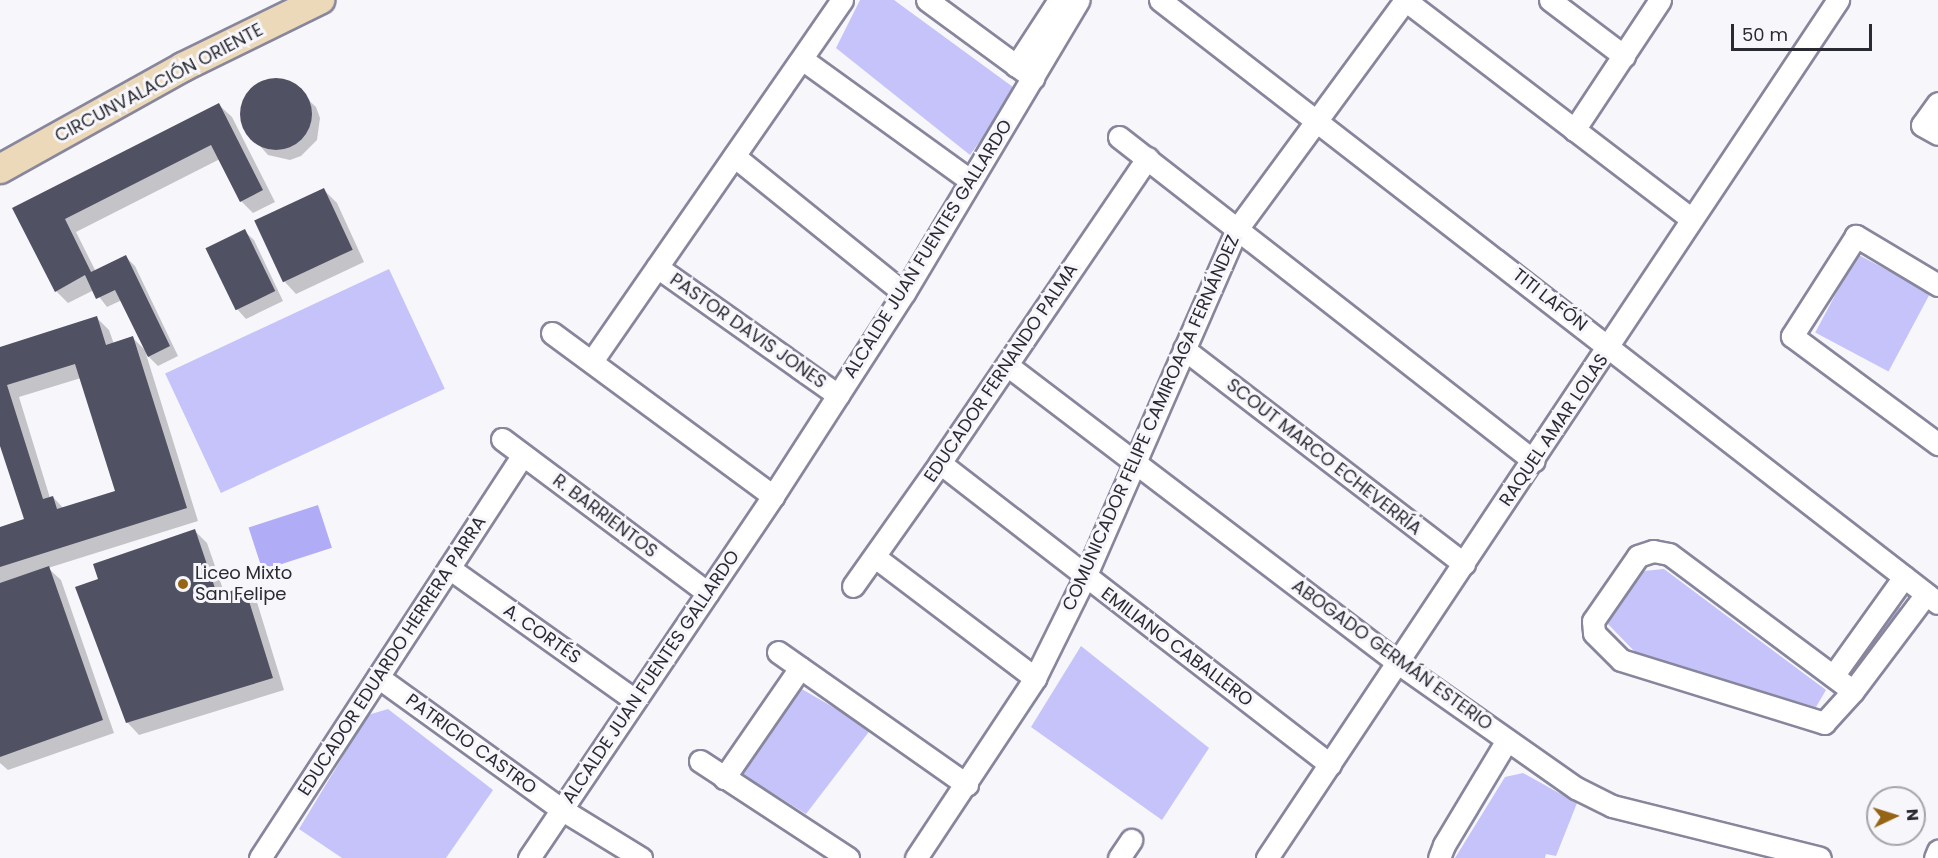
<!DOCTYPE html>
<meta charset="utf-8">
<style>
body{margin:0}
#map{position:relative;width:1938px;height:858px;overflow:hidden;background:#f6f6fb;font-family:Poppins,sans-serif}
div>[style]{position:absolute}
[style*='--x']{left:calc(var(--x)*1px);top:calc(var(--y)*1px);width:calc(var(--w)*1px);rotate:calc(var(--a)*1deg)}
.green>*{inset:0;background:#c5c3fa;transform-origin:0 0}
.water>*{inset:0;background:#b0acf5;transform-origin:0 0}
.shadow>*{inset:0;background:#0003}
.building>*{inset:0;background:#515164;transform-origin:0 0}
.round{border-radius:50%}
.roads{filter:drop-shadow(2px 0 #87869c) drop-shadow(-2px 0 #87869c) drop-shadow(0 2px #87869c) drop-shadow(0 -2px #87869c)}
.street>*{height:21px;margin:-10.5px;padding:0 10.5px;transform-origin:10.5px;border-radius:10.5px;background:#fff}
.secondary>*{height:28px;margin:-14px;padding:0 14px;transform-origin:14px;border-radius:14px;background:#ecd9b9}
.dots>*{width:16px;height:16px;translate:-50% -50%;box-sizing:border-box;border:3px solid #f6f6fb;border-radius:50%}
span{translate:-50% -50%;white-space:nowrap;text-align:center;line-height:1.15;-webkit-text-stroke:6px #f6f6fb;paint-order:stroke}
.street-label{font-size:18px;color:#2a2a33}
.poi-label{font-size:18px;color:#2a2a33}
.left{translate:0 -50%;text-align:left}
.north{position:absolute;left:1866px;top:786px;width:60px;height:60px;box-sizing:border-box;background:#f6f6fb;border:2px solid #a4a4ab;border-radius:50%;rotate:86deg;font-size:16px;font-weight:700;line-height:24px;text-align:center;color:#2a2a33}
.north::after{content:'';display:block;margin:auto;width:21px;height:27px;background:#956415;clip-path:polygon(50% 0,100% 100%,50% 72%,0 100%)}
.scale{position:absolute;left:1731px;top:24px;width:141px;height:27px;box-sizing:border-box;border:3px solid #2a2a33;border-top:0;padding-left:8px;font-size:18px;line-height:21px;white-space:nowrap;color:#2a2a33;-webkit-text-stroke:4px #f6f6fb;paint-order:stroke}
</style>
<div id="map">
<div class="green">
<i style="clip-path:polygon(860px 0,894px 0,1017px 90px,970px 155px,836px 48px)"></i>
<i style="left:1857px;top:254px;width:83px;height:89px;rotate:28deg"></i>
<i style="left:389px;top:269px;width:132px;height:247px;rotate:65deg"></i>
<i style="clip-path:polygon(1664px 569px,1826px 690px,1816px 707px,1638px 655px,1607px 623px,1643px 571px)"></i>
<i style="left:1897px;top:605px;width:8px;height:70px;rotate:40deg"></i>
<i style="clip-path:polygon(1081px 646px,1209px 748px,1162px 820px,1031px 727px)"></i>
<i style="clip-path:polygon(800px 688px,871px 729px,806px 814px,742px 774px)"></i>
<i style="clip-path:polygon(388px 709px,493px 790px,446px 858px,342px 858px,299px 829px,368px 715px)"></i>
<i style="clip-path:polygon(1523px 773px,1577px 803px,1556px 856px,1546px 854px,1545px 858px,1455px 858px,1505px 777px)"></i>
</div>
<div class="water">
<i style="left:318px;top:505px;width:45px;height:73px;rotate:72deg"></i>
</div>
<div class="shadow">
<i style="clip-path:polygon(266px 81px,289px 82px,316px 107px,320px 118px,317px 140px,301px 156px,290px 160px,268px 155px,243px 127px,242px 104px,247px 94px)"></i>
<i style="clip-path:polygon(evenodd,219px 105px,232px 117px,275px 202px,253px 213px,241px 201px,220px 159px,76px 232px,96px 272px,126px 257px,135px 266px,178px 356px,158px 366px,146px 354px,198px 521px,48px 568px,61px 580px,114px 733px,8px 770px,0 763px,0 529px,26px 520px,0 441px,0 348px,97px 318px,109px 330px,114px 344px,133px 338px,146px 351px,122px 300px,107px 307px,94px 290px,68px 303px,56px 291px,14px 209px,219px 105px,81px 378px,117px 492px,64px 509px,53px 497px,50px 498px,19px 397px,81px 378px)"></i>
<i style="clip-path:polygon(324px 190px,337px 203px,364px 262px,296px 294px,284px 281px)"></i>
<i style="clip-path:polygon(244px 231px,254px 240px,283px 301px,246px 319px,237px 309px)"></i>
<i style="clip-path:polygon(195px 531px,207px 543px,225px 595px,243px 587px,256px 599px,284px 690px,139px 735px,127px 722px,100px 580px)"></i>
</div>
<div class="building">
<i class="round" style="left:240px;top:78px;width:72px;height:72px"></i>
<i style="clip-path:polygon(219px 103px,263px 190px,240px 202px,211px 145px,65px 219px,91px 272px,126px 255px,170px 346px,148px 357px,115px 290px,96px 299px,85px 275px,55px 292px,12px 208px)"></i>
<i style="left:324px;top:188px;width:68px;height:77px;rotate:65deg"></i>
<i style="left:245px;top:229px;width:69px;height:44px;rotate:64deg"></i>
<i style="clip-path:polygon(evenodd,97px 316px,106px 345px,133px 336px,187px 508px,0 567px,0 527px,24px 519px,0 446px,0 347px,97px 316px,75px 364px,115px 491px,57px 509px,53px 496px,43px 499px,7px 385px,75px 364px)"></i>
<i style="clip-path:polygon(195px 529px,218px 597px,244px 585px,273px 678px,126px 723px,75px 587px,98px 579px,93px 564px)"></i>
<i style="clip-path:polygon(49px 566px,103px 720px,0 757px,0 583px)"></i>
</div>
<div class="roads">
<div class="street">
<i style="--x:927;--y:0;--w:132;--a:36.3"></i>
<i style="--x:1160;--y:0;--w:984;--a:37.78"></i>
<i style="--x:1405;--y:0;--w:360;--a:37.4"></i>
<i style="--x:1550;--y:0;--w:93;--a:37.1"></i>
<i style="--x:802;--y:59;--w:208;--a:35.8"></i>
<i style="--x:1016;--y:66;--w:79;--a:-56.9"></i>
<i style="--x:1938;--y:103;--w:27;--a:126"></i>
<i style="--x:1922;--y:125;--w:18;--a:29"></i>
<i style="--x:1574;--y:130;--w:156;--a:-56.5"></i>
<i style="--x:1119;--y:137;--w:526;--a:37.98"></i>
<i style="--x:734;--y:156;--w:218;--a:38.9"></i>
<i style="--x:657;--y:267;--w:222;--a:35.3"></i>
<i style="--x:1938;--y:285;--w:96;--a:-149.1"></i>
<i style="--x:1856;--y:236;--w:119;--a:122.6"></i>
<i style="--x:1792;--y:336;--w:182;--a:36.5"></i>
<i style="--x:552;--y:333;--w:275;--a:36.4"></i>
<i style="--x:1184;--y:349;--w:353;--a:37.5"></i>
<i style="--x:592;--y:361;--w:439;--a:-55.3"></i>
<i style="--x:1007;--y:365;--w:492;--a:37.3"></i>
<i style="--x:1398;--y:663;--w:218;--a:35.1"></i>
<i style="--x:1576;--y:788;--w:40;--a:26.6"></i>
<i style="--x:1612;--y:806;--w:214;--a:14"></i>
<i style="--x:502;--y:439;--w:257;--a:36.8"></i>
<i style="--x:940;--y:463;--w:493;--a:37.7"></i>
<i style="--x:875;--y:557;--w:201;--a:37.1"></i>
<i style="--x:449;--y:568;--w:228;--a:35.4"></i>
<i style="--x:853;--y:586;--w:151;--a:-54.7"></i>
<i style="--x:940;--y:463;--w:369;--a:-55.8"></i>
<i style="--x:778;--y:652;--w:231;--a:35.1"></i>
<i style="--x:1833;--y:676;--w:122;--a:-54.4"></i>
<i style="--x:378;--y:677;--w:226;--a:35.8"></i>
<i style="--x:561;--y:809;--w:94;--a:31.5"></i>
<i style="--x:1853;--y:691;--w:229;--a:-143.3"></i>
<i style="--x:1669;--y:554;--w:16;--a:-169"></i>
<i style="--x:1653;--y:551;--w:16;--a:162"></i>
<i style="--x:1638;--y:556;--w:79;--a:124.7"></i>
<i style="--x:1593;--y:621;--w:12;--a:85"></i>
<i style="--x:1594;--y:633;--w:38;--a:45"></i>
<i style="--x:1621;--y:660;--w:213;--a:17.2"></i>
<i style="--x:1824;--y:723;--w:43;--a:-47.8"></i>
<i style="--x:1853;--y:691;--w:121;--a:-53"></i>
<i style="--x:700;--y:761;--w:177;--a:33.2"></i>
<i style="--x:724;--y:778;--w:134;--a:-55.4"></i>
<i style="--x:260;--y:858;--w:481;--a:-56.9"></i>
<i style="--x:529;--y:858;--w:437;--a:-56"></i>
<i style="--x:773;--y:496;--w:242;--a:-57.2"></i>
<i style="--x:904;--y:293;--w:341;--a:-59.2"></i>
<i style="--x:916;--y:858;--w:216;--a:-56.5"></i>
<i style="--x:1035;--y:678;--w:113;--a:-63.7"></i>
<i style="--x:1085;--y:577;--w:380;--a:-66.4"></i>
<i style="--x:1237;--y:229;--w:284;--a:-53.7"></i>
<i style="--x:1119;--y:858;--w:22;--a:-56"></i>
<i style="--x:1267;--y:858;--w:1031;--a:-56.36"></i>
<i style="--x:1439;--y:858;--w:14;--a:-69"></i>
<i style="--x:1444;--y:845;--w:122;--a:-59"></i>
<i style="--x:1935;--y:858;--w:8;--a:-67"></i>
</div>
<div class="secondary">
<i style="--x:0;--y:169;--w:210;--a:-29.1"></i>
<i style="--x:183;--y:67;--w:153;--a:-26.1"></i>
</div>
</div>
<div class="dots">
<i style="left:183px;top:584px;background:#956415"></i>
</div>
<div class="street-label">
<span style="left:159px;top:83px;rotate:-28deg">CIRCUNVALACIÓN ORIENTE</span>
<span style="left:928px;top:249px;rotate:-58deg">ALCALDE JUAN FUENTES GALLARDO</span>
<span style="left:1550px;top:300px;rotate:38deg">TITI LAFÓN</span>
<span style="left:748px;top:331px;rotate:35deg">PASTOR DAVIS JONES</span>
<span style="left:1001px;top:373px;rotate:-56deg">EDUCADOR FERNANDO PALMA</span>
<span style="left:1151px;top:423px;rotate:-66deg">COMUNICADOR FELIPE CAMIROAGA FERNÁNDEZ</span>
<span style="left:1554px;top:430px;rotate:-56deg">RAQUEL AMAR LOLAS</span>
<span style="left:1324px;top:457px;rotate:38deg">SCOUT MARCO ECHEVERRÍA</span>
<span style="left:605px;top:516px;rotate:37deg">R. BARRIENTOS</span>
<span style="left:542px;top:634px;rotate:35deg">A. CORTÉS</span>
<span style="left:1177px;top:647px;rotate:37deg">EMILIANO CABALLERO</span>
<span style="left:1392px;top:655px;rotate:36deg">ABOGADO GERMÁN ESTERIO</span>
<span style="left:392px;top:656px;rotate:-57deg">EDUCADOR EDUARDO HERRERA PARRA</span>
<span style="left:651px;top:677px;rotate:-56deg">ALCALDE JUAN FUENTES GALLARDO</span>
<span style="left:471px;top:744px;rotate:36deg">PATRICIO CASTRO</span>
</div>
<div class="poi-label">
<span class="left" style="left:195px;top:584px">Liceo Mixto<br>San Felipe</span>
</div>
<div class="north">N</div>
<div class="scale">50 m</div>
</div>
